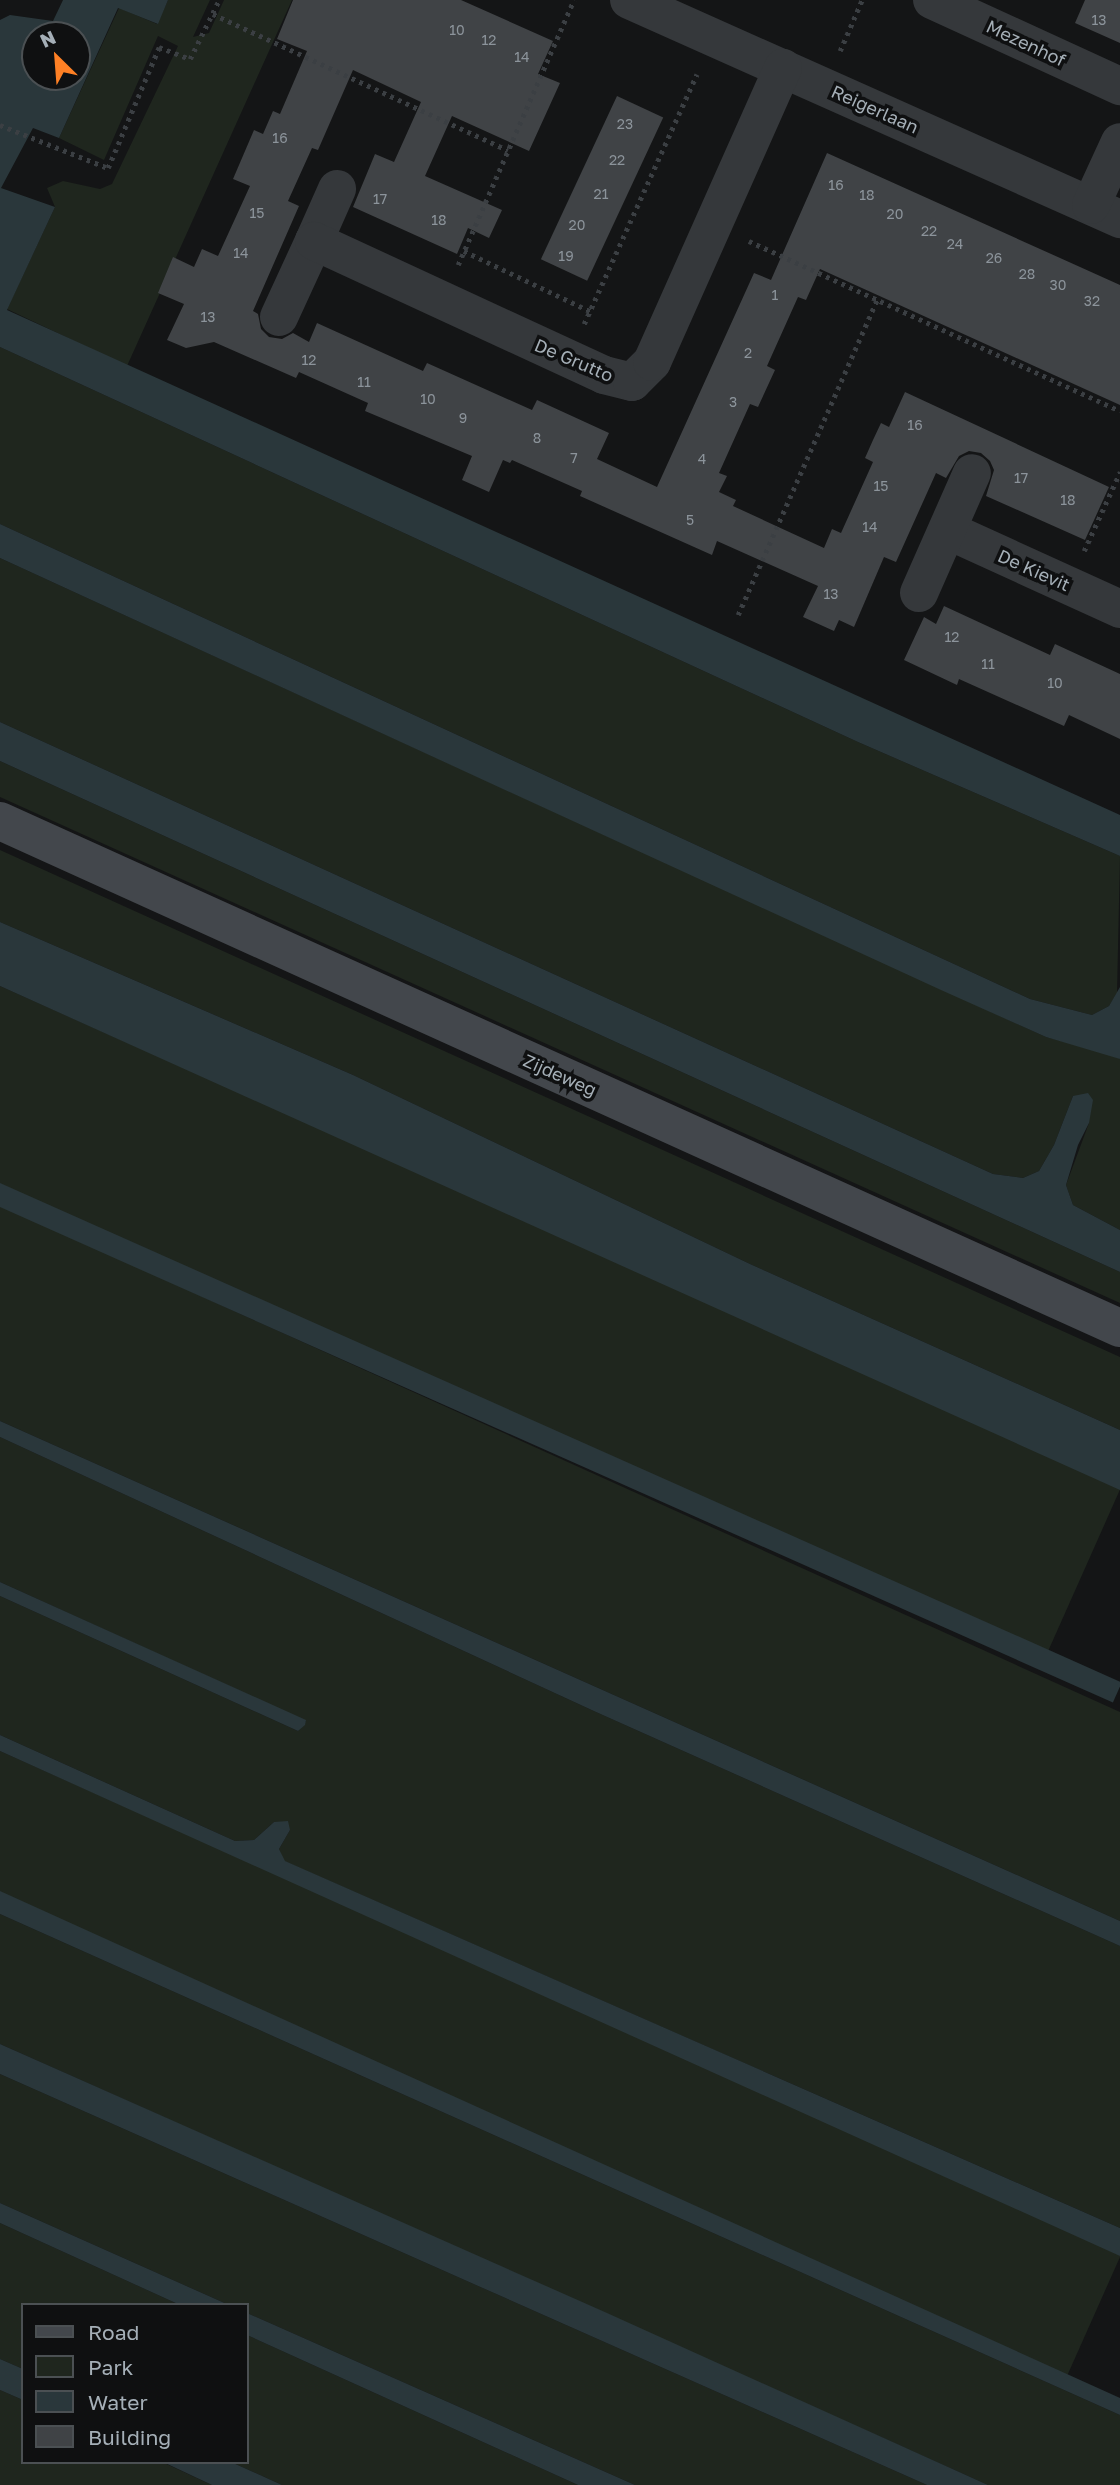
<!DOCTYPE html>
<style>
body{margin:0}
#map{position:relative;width:1120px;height:2485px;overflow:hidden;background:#141516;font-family:"Golos Text",sans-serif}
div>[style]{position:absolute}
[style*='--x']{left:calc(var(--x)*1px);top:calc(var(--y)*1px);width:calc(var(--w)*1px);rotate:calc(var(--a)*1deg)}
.green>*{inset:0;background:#1f261e;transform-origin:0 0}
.water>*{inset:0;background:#2a373b;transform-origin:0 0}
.building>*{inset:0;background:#404346;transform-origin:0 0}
.path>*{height:4.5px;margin-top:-2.25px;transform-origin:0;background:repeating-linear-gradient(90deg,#3b3f43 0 3.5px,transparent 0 8.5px)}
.street>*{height:38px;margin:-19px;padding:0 19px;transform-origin:19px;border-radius:19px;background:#35383b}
.secondary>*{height:38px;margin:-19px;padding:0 19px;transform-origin:19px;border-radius:19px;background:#43474c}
span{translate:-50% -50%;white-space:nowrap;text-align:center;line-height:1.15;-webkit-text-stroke:7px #0f1011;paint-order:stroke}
.number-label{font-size:14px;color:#8c949b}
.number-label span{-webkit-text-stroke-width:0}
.street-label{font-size:18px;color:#a5afb7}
.legend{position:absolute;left:21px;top:2303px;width:228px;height:161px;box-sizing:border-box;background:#0f1011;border:2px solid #4b5053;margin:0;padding:9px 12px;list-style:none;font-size:21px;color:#a5afb7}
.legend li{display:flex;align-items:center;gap:14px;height:35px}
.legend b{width:35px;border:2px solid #4b5053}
.north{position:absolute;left:21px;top:21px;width:70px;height:70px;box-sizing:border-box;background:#0f1011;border:2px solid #4b5053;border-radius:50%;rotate:335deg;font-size:19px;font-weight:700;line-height:28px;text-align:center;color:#a5afb7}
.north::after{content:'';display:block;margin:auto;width:24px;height:32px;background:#fe8025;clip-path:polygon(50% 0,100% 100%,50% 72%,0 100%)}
</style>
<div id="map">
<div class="green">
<i style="clip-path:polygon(168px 0,210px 0,193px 37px,209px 33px,224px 0,292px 0,127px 366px,7px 309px,55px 207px,47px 188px,63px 181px,100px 189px,112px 184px,178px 46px,158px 36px,104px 160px,59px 138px,119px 8px,157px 24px)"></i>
<i style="clip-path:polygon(0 347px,858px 742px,1120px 856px,1117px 993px,1109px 1006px,1092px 1015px,1030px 999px,0 524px)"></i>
<i style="clip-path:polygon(0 558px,1046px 1037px,1115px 1055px,1120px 1059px,1120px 1230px,1073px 1205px,1066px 1185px,1089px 1123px,1073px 1096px,1054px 1145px,1039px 1171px,1023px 1178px,993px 1174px,0 722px)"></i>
<i style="clip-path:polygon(0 761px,1120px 1272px,1120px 1303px,0 797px)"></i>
<i style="clip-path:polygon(0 850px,1120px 1357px,1120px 1430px,750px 1264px,353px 1075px,0 922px)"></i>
<i style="left:0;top:986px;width:1228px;height:197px;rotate:24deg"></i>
<i style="clip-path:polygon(0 1205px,1120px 1712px,1120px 1921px,0 1421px)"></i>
<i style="clip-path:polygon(0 1437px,596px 1712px,1120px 1946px,1120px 2228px,284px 1861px,279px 1849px,290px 1830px,274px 1822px,254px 1840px,235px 1841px,0 1735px,0 1596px,298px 1731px,306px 1721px,0 1582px)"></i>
<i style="left:0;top:1751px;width:1229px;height:140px;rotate:24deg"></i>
<i style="clip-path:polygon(0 1914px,1120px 2415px,1120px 2485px,988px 2485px,0 2044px)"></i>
<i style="clip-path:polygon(0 2074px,927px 2485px,635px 2485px,247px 2313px,247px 2305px,229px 2305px,0 2203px)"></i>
<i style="clip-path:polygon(0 2223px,180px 2305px,23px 2305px,23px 2369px,0 2359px)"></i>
<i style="clip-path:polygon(247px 2335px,578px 2485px,282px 2485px,231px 2462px,247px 2462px)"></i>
<i style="clip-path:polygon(0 2390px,23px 2400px,23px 2462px,162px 2462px,212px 2485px,0 2485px)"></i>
</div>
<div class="water">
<i style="clip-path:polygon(evenodd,63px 0,168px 0,158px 24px,118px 8px,59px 138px,33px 128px,1px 188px,55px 207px,7px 310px,1120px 815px,1120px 856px,858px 742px,0 347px,0 20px,10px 15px,53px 21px,63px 0,35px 35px,77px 35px,77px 77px,35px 77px,35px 35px)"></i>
<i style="clip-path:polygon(0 524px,1030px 999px,1092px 1015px,1109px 1006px,1120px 987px,1120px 1059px,1046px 1037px,941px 990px,0 558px)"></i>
<i style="clip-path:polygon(0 722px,993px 1174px,1023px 1178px,1039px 1171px,1054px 1145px,1073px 1096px,1088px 1093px,1093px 1100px,1089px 1123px,1078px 1145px,1066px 1185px,1073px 1205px,1120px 1230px,1120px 1272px,0 761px)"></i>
<i style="clip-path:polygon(0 922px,353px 1075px,750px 1264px,1120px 1430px,1120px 1490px,0 986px)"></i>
<i style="left:0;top:1183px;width:1228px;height:22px;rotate:24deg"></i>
<i style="clip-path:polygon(0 1421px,1120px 1921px,1120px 1946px,596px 1712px,0 1437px)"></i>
<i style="clip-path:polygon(0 1582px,306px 1720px,305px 1725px,298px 1731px,0 1596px)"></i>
<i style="clip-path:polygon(0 1735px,235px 1841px,254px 1840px,274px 1822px,288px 1821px,290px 1830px,279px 1849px,285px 1861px,1120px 2228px,1120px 2256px,0 1751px)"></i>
<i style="clip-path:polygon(0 1891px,1120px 2398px,1120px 2415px,0 1914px)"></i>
<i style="clip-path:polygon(0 2044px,607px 2313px,988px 2485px,927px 2485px,0 2074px)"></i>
<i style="clip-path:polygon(0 2203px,229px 2305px,180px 2305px,0 2223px)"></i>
<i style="clip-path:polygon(247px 2313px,635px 2485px,578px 2485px,247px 2335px)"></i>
<i style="clip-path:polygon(0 2359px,23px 2369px,23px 2400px,0 2390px)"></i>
<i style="clip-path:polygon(163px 2462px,231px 2462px,282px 2485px,212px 2485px)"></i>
</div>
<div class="building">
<i style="clip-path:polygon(293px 0,461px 0,553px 41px,538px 74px,560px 83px,529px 151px,452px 116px,425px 176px,502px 210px,489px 238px,468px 228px,457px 254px,353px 207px,375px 154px,394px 162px,421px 102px,353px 70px,318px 150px,312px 148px,288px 201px,299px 206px,253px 311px,258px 314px,261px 329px,269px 337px,282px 339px,293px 333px,309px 342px,317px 323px,423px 371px,427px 363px,532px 410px,537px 400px,609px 433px,597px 459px,657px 487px,754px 273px,771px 280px,827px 153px,1120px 285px,1120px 405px,820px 269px,806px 300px,798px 297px,767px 366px,775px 370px,758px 407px,750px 404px,719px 473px,727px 476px,719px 492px,736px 500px,733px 506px,824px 548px,832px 529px,841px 533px,873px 462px,865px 458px,873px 440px,881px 423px,889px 427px,905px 392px,1109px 487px,1085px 540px,986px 496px,994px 470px,990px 461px,981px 453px,969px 451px,959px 456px,946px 478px,936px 473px,896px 562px,884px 557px,854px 627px,839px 620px,834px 631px,803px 617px,818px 586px,717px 541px,712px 555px,580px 496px,582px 491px,512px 460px,510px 463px,503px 460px,489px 492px,462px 480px,472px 456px,365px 411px,368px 403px,299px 372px,296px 378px,214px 342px,186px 348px,167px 340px,184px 304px,158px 293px,173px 257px,194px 267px,202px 249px,218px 256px,250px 186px,233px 179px,254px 130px,263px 134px,273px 111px,280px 114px,307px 51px,277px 39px)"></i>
<i style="clip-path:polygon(1085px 0,1120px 0,1120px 43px,1075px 23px)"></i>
<i style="left:617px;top:96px;width:51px;height:180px;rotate:25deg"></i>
<i style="clip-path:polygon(944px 606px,1050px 655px,1055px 644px,1120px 674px,1120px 739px,1069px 715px,1064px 726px,959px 679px,957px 685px,904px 660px,924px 617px,936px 624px)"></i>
</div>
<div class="path">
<i style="--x:213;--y:14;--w:325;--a:24.8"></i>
<i style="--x:840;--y:51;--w:56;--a:-66.7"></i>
<i style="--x:0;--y:125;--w:116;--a:21.7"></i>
<i style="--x:108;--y:168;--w:131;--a:-67.1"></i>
<i style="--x:159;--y:47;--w:33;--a:21"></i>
<i style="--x:190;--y:59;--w:66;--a:-63.8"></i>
<i style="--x:749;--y:241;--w:408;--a:24.6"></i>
<i style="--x:464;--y:251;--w:140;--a:25.5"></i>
<i style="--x:458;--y:265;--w:289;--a:-66.4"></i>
<i style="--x:584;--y:324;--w:274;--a:-65.7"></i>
<i style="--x:1084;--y:551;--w:87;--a:-65.5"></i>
<i style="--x:738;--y:615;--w:344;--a:-66.2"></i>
</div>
<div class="street">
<i style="--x:629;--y:0;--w:538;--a:24.04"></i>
<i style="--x:932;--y:0;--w:207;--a:24.6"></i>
<i style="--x:1091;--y:205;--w:69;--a:-65.3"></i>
<i style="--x:314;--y:241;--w:57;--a:-66.1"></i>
<i style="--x:279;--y:317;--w:84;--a:-65.3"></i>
<i style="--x:314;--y:241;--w:319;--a:24.8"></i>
<i style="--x:604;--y:375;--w:29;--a:14"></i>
<i style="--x:632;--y:382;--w:28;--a:-45"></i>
<i style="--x:652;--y:362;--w:322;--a:-66"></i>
<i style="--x:949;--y:531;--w:188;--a:24.5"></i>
<i style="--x:919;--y:593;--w:131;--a:-66.2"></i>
</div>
<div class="secondary">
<i style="--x:0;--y:821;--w:1229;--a:24.36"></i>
</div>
<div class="number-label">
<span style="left:1099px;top:20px">13</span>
<span style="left:457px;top:30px">10</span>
<span style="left:489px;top:40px">12</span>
<span style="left:522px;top:57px">14</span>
<span style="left:625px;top:124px">23</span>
<span style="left:280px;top:138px">16</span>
<span style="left:617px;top:160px">22</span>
<span style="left:836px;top:185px">16</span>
<span style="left:601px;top:194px">21</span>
<span style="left:867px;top:195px">18</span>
<span style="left:380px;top:199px">17</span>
<span style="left:257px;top:213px">15</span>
<span style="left:895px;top:214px">20</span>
<span style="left:439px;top:220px">18</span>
<span style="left:577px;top:225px">20</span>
<span style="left:929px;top:231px">22</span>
<span style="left:955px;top:244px">24</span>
<span style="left:241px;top:253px">14</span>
<span style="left:566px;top:256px">19</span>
<span style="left:994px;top:258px">26</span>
<span style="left:1027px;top:274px">28</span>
<span style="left:1058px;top:285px">30</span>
<span style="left:775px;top:295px">1</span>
<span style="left:1092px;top:301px">32</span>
<span style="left:208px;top:317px">13</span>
<span style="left:748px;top:353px">2</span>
<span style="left:309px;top:360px">12</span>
<span style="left:364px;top:382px">11</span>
<span style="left:428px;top:399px">10</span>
<span style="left:733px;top:402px">3</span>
<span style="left:463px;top:418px">9</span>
<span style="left:915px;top:425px">16</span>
<span style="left:537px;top:438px">8</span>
<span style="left:574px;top:458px">7</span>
<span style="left:702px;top:459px">4</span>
<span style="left:1021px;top:478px">17</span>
<span style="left:881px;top:486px">15</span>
<span style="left:1068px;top:500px">18</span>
<span style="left:690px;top:520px">5</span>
<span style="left:870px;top:527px">14</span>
<span style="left:831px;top:594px">13</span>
<span style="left:952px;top:637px">12</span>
<span style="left:988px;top:664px">11</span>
<span style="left:1055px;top:683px">10</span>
</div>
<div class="street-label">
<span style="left:1026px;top:43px;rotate:25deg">Mezenhof</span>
<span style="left:875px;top:109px;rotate:24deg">Reigerlaan</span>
<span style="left:574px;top:360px;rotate:23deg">De Grutto</span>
<span style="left:1034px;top:570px;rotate:24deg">De Kievit</span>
<span style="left:560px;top:1075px;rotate:24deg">Zijdeweg</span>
</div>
<ul class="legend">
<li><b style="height:9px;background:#43474c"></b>Road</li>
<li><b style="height:19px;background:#1f261e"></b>Park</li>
<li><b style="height:19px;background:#2a373b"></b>Water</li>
<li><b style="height:19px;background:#404346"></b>Building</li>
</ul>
<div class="north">N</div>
</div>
